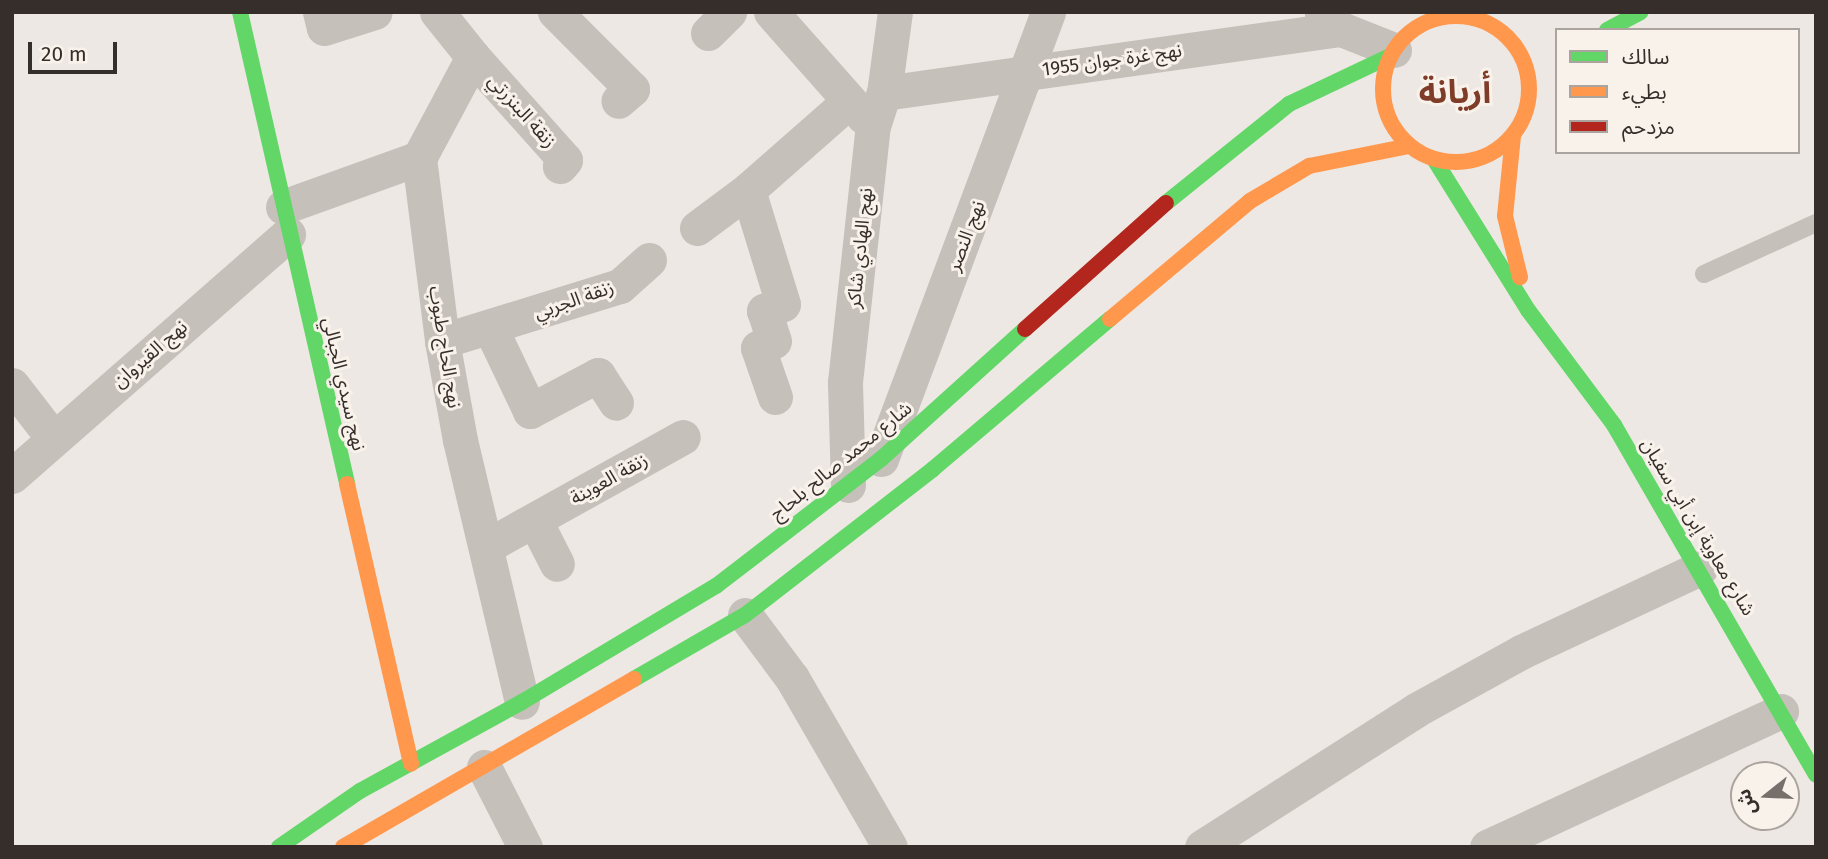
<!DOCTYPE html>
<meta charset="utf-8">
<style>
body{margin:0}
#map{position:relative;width:1828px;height:859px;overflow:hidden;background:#ede8e3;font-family:"Fira Sans","Noto Sans Arabic",sans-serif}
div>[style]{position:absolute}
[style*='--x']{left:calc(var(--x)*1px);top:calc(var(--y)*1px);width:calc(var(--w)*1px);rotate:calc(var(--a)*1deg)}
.lane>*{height:18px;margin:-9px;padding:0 9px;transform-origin:9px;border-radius:9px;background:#c6c0bb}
.street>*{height:35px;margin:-17.5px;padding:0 17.5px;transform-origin:17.5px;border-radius:17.5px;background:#c6c0bb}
.fast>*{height:16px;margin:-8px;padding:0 8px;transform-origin:8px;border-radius:8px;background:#63d668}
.slow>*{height:16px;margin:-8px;padding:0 8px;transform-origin:8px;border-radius:8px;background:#ff974d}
.slow>.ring{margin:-8px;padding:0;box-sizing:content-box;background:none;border:16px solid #ff974d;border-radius:50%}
.jam>*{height:16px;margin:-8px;padding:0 8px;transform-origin:8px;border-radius:8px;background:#b3261e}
span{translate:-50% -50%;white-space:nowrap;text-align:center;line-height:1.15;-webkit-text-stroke:6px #f9f2eb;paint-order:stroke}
.street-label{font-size:19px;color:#362e2a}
.town-label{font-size:33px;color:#7f3d29;font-weight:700}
.frame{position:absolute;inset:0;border:14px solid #362e2a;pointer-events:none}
.legend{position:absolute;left:1555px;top:28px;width:245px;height:126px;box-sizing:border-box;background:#f9f2eb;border:2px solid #aba49e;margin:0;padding:9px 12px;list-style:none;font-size:21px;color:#362e2a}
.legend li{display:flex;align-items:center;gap:14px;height:35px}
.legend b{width:35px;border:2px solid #aba49e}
.north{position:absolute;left:1730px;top:761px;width:70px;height:70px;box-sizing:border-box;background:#f9f2eb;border:2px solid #aba49e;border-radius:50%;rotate:252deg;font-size:19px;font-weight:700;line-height:28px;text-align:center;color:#362e2a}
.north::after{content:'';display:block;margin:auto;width:24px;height:32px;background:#766f6b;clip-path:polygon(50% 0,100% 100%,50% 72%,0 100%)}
.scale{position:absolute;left:28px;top:42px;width:89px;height:32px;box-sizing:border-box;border:4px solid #362e2a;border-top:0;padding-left:9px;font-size:21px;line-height:24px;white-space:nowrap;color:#362e2a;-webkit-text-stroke:5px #f9f2eb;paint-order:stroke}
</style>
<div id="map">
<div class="lane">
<i style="--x:1704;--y:274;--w:123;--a:-24.5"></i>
</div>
<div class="street">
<i style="--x:320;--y:12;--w:16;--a:76"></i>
<i style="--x:324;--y:28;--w:53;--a:-17.4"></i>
<i style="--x:437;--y:12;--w:58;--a:51.3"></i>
<i style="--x:473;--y:57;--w:115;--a:118.1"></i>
<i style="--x:419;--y:158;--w:184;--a:82.8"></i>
<i style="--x:442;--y:341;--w:101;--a:79.7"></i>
<i style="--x:460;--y:440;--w:269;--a:76.7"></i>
<i style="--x:555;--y:12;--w:109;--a:45"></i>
<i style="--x:632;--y:89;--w:18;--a:139"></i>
<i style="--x:771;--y:12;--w:140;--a:48.5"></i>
<i style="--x:1322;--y:14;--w:24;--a:38"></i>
<i style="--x:1341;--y:29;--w:57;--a:21.6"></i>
<i style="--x:708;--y:33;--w:30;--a:-45"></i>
<i style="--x:473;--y:57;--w:138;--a:48.2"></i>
<i style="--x:565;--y:160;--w:8;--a:130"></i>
<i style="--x:884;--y:93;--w:461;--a:-8"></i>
<i style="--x:283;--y:207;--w:145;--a:-19.8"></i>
<i style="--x:697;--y:228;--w:64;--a:-36.7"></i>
<i style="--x:490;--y:327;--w:93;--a:64.5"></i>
<i style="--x:530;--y:411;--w:77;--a:-27.9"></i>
<i style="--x:598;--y:375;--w:33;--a:57"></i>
<i style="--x:442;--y:341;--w:186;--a:-17.2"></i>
<i style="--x:620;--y:286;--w:39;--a:-42"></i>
<i style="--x:12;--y:385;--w:67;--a:52.3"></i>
<i style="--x:775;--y:397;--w:52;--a:-109.1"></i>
<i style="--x:758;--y:348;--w:17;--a:-24"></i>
<i style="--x:774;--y:341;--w:32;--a:-108"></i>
<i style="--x:764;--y:311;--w:20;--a:-20"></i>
<i style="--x:783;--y:304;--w:119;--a:-107.1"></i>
<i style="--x:748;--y:190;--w:133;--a:-41.3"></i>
<i style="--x:881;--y:459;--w:477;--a:-69.5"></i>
<i style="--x:12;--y:476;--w:367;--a:-41.2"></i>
<i style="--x:848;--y:485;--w:103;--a:-91.7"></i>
<i style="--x:845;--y:382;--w:258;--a:-83.8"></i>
<i style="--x:873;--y:126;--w:35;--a:-72"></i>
<i style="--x:884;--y:93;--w:82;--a:-82.3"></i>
<i style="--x:535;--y:521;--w:48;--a:62.9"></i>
<i style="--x:487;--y:546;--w:224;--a:-29.1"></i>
<i style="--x:745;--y:615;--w:79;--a:53.3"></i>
<i style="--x:792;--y:678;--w:195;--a:59.9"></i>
<i style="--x:484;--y:767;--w:90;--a:62.9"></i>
<i style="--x:1202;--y:847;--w:254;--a:-32.6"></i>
<i style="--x:1416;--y:710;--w:120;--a:-28.9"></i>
<i style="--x:1521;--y:652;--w:198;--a:-25.1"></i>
<i style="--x:1487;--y:847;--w:324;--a:-24.8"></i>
</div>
<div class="fast">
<i style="--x:240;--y:12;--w:484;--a:77.2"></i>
<i style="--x:1607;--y:30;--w:38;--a:-28"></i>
<i style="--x:1434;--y:159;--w:178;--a:58.1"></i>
<i style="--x:1528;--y:310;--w:144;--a:53.2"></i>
<i style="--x:1614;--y:425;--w:404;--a:60"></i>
<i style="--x:1166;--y:203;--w:158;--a:-38.8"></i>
<i style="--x:1289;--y:104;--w:112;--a:-25.4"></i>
<i style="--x:634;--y:679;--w:128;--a:-30"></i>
<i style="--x:745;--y:615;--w:238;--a:-37.8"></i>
<i style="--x:933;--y:469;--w:232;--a:-40.3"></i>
<i style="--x:279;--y:847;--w:98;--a:-34.7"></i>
<i style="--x:360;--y:791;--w:185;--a:-28.8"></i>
<i style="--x:522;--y:702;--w:226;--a:-30.9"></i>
<i style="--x:716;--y:586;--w:208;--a:-37.6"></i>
<i style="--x:881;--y:459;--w:194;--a:-42.1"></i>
</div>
<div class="slow">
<i class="ring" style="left:1383px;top:16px;width:130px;height:130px"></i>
<i style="--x:1513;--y:136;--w:80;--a:95.7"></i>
<i style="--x:1505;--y:216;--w:63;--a:76.2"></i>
<i style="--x:1110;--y:319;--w:183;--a:-40.1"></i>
<i style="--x:1250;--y:201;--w:69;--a:-30.7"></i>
<i style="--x:1309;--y:166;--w:102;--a:-11.3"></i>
<i style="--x:347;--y:484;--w:287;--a:77.1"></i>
<i style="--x:343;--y:847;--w:336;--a:-30"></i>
</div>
<div class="jam">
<i style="--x:1025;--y:329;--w:189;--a:-41.8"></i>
</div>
<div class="street-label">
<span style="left:1112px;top:60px;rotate:-8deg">1955 نهج غرة جوان</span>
<span style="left:522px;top:111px;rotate:48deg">زنقة البنزرتي</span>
<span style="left:966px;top:236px;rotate:-69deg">نهج النصر</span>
<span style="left:860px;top:248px;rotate:-84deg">نهج الهادي شاكر</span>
<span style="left:574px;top:300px;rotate:-19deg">زنقة الجربي</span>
<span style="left:445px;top:347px;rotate:81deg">نهج الحاج طبوب</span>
<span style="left:150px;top:354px;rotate:-41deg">نهج القيروان</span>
<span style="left:344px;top:384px;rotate:77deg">نهج سيدي الجبالي</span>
<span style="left:841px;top:461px;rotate:-39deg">شارع محمد صالح بلحاج</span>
<span style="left:609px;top:479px;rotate:-29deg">زنقة العوينة</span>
<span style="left:1698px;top:527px;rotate:59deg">شارع معاوية إبن أبي سفيان</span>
</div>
<div class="town-label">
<span style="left:1455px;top:93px">أريانة</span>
</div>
<div class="frame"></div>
<ul class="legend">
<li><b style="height:9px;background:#63d668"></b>سالك</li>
<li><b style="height:9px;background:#ff974d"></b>بطيء</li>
<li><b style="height:9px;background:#b3261e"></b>مزدحم</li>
</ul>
<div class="north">ش</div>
<div class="scale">20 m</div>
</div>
